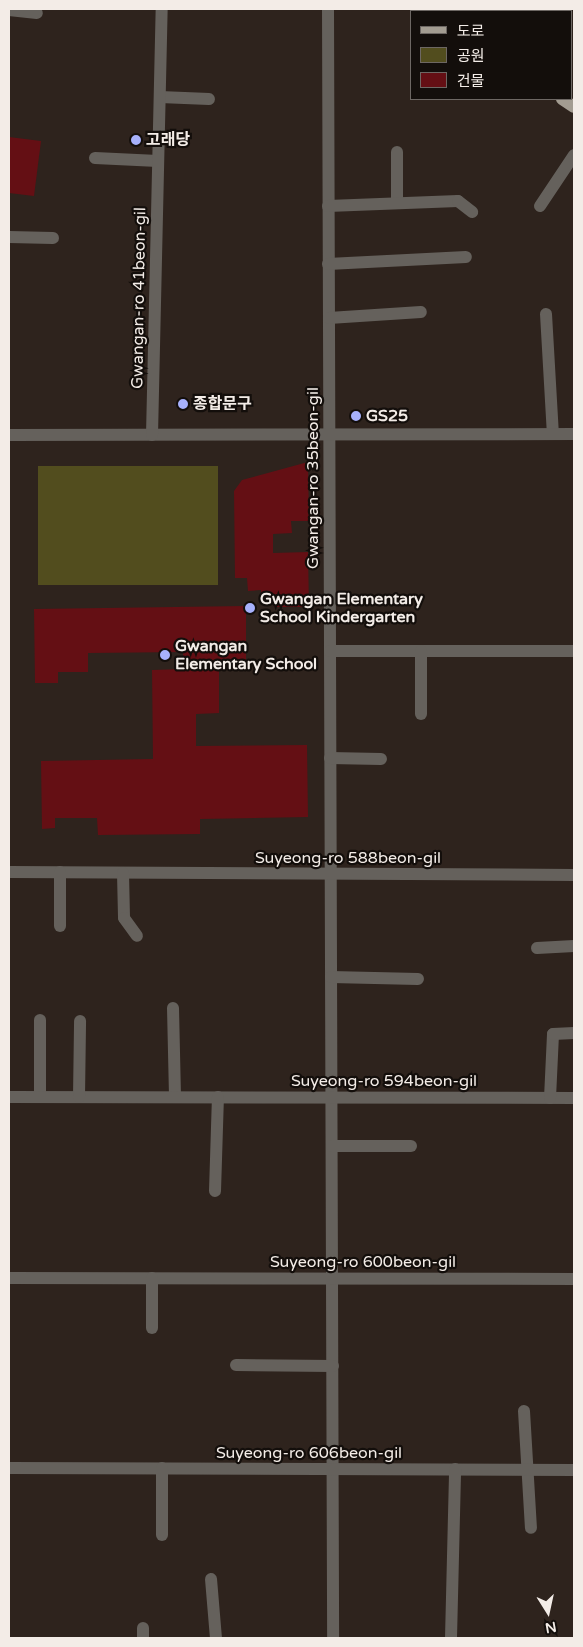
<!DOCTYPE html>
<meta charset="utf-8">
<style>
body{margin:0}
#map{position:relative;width:583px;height:1647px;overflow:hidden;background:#2e231d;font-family:"Varela Round","Noto Sans KR",sans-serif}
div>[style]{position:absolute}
.green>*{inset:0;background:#524d1e;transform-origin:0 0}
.building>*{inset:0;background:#640f14}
.minor>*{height:12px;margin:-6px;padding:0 6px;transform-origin:6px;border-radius:6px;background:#65615c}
.major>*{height:12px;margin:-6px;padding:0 6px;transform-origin:6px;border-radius:6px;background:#a39c91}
.dots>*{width:14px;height:14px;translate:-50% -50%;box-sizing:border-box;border:2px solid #130e0b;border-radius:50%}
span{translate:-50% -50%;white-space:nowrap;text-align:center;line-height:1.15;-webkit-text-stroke:4.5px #130e0b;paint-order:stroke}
.poi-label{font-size:16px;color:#f3ece7;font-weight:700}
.left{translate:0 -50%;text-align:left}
.street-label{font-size:16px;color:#f3ece7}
.frame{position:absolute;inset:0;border:10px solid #f3ece7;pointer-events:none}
.legend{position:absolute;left:410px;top:10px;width:162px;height:90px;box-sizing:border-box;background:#130e0b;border:1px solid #6d6763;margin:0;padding:6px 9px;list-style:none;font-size:15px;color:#f3ece7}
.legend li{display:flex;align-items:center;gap:10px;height:25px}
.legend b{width:25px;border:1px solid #6d6763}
.north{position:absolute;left:523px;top:1587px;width:50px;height:50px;-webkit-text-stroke:4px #130e0b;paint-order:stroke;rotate:170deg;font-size:14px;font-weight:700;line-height:20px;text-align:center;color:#f3ece7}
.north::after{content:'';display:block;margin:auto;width:18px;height:22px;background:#f3ece7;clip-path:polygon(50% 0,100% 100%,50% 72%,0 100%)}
</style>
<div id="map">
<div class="green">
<div style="left:38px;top:466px;width:180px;height:119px"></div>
</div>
<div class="building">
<div style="clip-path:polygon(9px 137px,41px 141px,34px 196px,9px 193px)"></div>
<div style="clip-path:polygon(308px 462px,309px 521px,291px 521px,292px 533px,273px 534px,273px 553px,308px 552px,309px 607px,274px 607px,274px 601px,261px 602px,261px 590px,248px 591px,247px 578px,235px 578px,234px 491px,242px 480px)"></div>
<div style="clip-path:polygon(246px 606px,246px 669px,219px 670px,219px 713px,196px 714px,196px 746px,307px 745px,308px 817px,200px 819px,200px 834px,98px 835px,97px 818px,55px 818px,55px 828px,42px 829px,41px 761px,153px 759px,152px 670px,183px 669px,183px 652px,88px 653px,88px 672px,58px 672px,58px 683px,35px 683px,34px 609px)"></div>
</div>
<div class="minor">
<div style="left:328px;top:9px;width:1629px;rotate:89.82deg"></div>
<div style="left:9px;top:10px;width:28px;rotate:6deg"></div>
<div style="left:160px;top:97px;width:49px;rotate:2.3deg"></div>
<div style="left:397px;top:152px;width:51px;rotate:90deg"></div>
<div style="left:95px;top:158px;width:63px;rotate:2.7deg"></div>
<div style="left:328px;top:206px;width:130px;rotate:-2.2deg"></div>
<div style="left:458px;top:201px;width:18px;rotate:38deg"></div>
<div style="left:540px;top:206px;width:61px;rotate:-56.3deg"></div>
<div style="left:9px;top:237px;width:44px;rotate:1.3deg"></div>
<div style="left:328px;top:264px;width:138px;rotate:-2.9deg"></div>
<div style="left:546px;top:314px;width:120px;rotate:86.7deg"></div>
<div style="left:329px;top:318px;width:92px;rotate:-3.7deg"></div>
<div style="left:9px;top:435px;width:565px;rotate:-0.1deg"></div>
<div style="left:152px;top:435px;width:426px;rotate:-88.7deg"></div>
<div style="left:330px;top:651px;width:244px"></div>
<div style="left:421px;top:714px;width:63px;rotate:-90deg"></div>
<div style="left:330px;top:758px;width:51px;rotate:1.1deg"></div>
<div style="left:9px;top:872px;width:565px;rotate:0.3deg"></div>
<div style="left:60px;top:872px;width:54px;rotate:90deg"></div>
<div style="left:123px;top:873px;width:45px;rotate:88.7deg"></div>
<div style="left:124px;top:918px;width:22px;rotate:54deg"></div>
<div style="left:537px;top:948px;width:37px;rotate:-3deg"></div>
<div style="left:331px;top:977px;width:87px;rotate:1.3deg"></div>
<div style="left:173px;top:1008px;width:89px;rotate:88.7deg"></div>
<div style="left:40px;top:1020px;width:77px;rotate:90deg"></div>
<div style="left:9px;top:1097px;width:565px;rotate:0.1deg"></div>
<div style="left:79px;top:1097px;width:76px;rotate:-89.2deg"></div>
<div style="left:550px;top:1098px;width:64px;rotate:-87.3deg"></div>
<div style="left:553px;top:1034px;width:21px;rotate:-3deg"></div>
<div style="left:332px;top:1146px;width:79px"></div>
<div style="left:215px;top:1191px;width:94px;rotate:-88.2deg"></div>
<div style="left:9px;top:1278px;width:565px;rotate:0.1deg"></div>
<div style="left:152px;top:1328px;width:50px;rotate:-90deg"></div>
<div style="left:236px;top:1365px;width:97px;rotate:0.6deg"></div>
<div style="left:524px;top:1411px;width:117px;rotate:86.6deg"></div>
<div style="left:9px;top:1468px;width:565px;rotate:0.2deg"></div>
<div style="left:162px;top:1535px;width:67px;rotate:-90deg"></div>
<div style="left:211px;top:1579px;width:59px;rotate:85.2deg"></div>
<div style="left:143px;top:1628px;width:10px;rotate:90deg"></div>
<div style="left:451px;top:1638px;width:169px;rotate:-88.6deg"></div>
</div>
<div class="major">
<div style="left:427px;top:9px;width:4px;rotate:27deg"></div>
<div style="left:562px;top:99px;width:14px;rotate:34deg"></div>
</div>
<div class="dots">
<div style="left:136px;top:140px;background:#a7b1fc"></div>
<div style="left:183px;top:404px;background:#a7b1fc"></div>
<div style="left:356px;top:416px;background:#a7b1fc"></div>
<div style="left:250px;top:608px;background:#a7b1fc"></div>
<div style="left:165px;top:655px;background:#a7b1fc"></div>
</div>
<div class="poi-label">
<span class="left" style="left:146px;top:140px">고래당</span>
<span class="left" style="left:193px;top:404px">종합문구</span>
<span class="left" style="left:366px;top:416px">GS25</span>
<span class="left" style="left:260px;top:608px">Gwangan Elementary<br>School Kindergarten</span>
<span class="left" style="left:175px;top:655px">Gwangan<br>Elementary School</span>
</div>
<div class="street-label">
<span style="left:139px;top:298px;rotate:-89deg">Gwangan-ro 41beon-gil</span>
<span style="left:313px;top:478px;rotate:-90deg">Gwangan-ro 35beon-gil</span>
<span style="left:348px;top:858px">Suyeong-ro 588beon-gil</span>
<span style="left:384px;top:1081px">Suyeong-ro 594beon-gil</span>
<span style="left:363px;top:1262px">Suyeong-ro 600beon-gil</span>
<span style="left:309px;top:1453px">Suyeong-ro 606beon-gil</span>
</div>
<div class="frame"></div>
<ul class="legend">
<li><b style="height:6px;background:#a39c91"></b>도로</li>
<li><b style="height:14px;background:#524d1e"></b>공원</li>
<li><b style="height:14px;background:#640f14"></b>건물</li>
</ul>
<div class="north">N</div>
</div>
